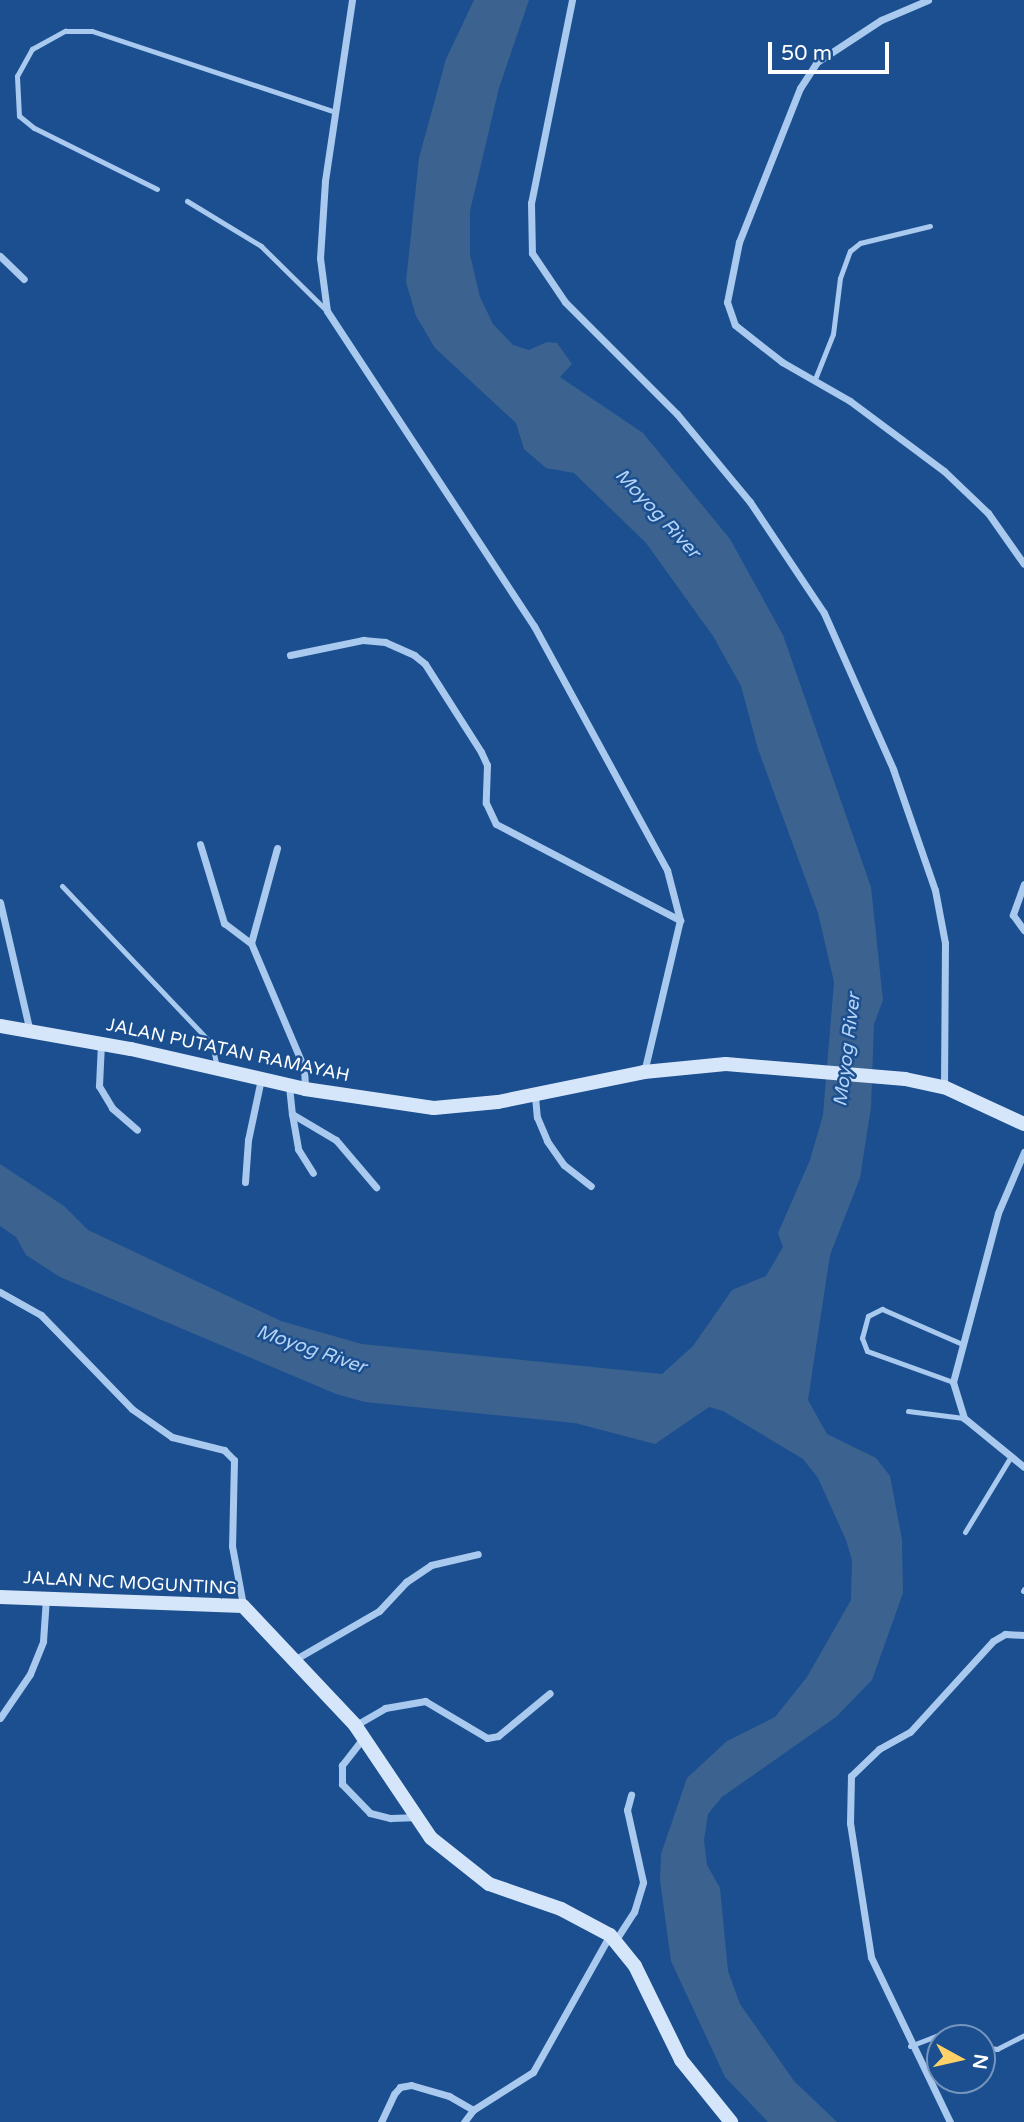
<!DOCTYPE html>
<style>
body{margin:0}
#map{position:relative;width:1024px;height:2122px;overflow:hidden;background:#1b4f8f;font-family:"Varela Round",sans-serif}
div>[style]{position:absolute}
.water>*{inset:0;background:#3c6290}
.lane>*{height:5px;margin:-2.5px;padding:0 2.5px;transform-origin:2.5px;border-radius:2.5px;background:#a9c9ee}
.street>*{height:7px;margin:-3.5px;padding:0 3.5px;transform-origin:3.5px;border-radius:3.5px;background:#a9c9ee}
.secondary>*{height:14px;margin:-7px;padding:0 7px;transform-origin:7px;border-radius:7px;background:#d6e6fa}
span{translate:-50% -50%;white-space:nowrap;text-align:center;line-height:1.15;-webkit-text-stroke:5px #1b4f8f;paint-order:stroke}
.street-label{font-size:18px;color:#fff}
.water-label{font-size:19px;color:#b5d3f5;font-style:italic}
.north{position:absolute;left:926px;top:2024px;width:70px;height:70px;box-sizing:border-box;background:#1b4f8f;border:2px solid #7695bc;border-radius:50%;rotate:98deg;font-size:19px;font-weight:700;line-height:28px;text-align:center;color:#fff}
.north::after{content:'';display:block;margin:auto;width:24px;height:32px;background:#ffd166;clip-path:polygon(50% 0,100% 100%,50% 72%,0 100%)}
.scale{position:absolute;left:768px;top:42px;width:121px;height:32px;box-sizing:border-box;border:4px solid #fff;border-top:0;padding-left:9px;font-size:21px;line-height:24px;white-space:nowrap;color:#fff;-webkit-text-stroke:5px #1b4f8f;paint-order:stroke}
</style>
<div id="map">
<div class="water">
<div style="clip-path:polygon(474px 0,529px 0,499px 88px,470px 211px,470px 255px,480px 297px,493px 324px,513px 345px,529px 350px,547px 342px,557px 343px,572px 364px,560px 377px,643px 433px,730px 539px,783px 635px,871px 887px,883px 1000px,874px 1024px,871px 1107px,860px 1178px,830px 1255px,808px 1400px,827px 1434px,876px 1458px,890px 1476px,902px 1540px,903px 1593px,872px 1680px,836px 1717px,722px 1797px,708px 1814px,704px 1840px,707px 1865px,720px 1888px,728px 1971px,740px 2004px,794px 2081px,837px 2122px,768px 2122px,725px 2077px,671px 1961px,660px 1880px,661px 1854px,687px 1778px,727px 1741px,775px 1717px,807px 1677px,851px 1600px,852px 1560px,846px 1540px,818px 1478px,803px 1459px,723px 1411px,709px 1407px,655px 1444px,575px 1423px,365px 1402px,336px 1394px,60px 1277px,26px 1255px,16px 1237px,0 1226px,0 1164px,64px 1206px,88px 1230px,281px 1321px,362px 1344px,662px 1374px,693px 1346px,732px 1290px,766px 1276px,783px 1247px,778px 1233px,810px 1160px,823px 1115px,834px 982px,818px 913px,758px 749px,741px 686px,713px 636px,646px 543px,574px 473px,546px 468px,524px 449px,516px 423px,435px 348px,416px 316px,406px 282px,419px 158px,446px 59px)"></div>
</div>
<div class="lane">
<div style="left:157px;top:189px;width:137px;rotate:-153.6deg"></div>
<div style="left:34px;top:128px;width:19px;rotate:-141deg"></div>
<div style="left:19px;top:116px;width:40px;rotate:-92.9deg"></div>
<div style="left:17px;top:76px;width:31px;rotate:-61deg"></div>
<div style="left:32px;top:49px;width:38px;rotate:-29deg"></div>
<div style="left:65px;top:31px;width:27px"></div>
<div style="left:92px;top:31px;width:257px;rotate:18.4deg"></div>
<div style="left:187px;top:201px;width:87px;rotate:31.3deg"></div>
<div style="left:261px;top:246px;width:93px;rotate:44.6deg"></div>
<div style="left:815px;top:379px;width:48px;rotate:-68.2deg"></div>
<div style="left:833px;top:334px;width:56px;rotate:-82.9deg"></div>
<div style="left:840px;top:278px;width:29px;rotate:-70deg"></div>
<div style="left:850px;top:251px;width:13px;rotate:-39deg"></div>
<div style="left:860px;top:243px;width:72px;rotate:-13.7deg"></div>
<div style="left:62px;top:886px;width:218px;rotate:46.5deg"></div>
<div style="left:212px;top:1044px;width:24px;rotate:78deg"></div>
<div style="left:953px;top:1382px;width:91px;rotate:-160.2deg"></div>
<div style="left:867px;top:1351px;width:14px;rotate:-111deg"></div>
<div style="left:862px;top:1338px;width:23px;rotate:-75deg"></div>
<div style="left:868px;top:1316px;width:16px;rotate:-27deg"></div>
<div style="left:882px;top:1309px;width:85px;rotate:23.6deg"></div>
<div style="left:908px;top:1411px;width:56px;rotate:7.1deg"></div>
<div style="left:965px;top:1532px;width:87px;rotate:-58.7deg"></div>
<div style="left:1023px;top:1591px;width:2px;rotate:-63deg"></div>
<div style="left:910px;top:2046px;width:31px;rotate:-21deg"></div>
<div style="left:939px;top:2035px;width:9px;rotate:21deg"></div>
<div style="left:982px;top:2047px;width:15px;rotate:8deg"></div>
<div style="left:997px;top:2049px;width:30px;rotate:-27deg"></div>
</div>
<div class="street">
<div style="left:352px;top:0;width:183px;rotate:98.5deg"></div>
<div style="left:325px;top:181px;width:77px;rotate:93.7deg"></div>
<div style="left:320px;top:258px;width:53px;rotate:82.5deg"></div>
<div style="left:327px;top:311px;width:377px;rotate:56.7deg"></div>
<div style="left:534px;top:626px;width:278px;rotate:61.4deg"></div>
<div style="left:667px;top:870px;width:52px;rotate:75.4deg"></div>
<div style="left:680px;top:920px;width:156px;rotate:103.3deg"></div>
<div style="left:572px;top:0;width:207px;rotate:101.4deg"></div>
<div style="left:531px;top:203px;width:50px;rotate:88.9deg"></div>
<div style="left:532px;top:253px;width:59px;rotate:56deg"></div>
<div style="left:565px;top:302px;width:158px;rotate:45deg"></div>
<div style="left:677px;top:414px;width:114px;rotate:50.3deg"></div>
<div style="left:750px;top:502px;width:133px;rotate:56.3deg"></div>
<div style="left:824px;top:613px;width:171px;rotate:66.1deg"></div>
<div style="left:893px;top:769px;width:128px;rotate:70.9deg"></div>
<div style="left:935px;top:890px;width:54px;rotate:79.3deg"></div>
<div style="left:945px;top:943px;width:143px;rotate:90.4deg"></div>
<div style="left:928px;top:0;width:51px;rotate:156.9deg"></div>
<div style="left:881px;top:20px;width:77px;rotate:146.7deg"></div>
<div style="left:817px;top:62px;width:31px;rotate:123deg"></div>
<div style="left:800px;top:88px;width:166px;rotate:111.6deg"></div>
<div style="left:739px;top:242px;width:61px;rotate:101.3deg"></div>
<div style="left:727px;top:302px;width:24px;rotate:71deg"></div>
<div style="left:735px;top:325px;width:60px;rotate:38.2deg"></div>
<div style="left:782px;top:362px;width:78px;rotate:29.8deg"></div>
<div style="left:850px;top:401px;width:117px;rotate:36.7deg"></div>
<div style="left:944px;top:471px;width:61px;rotate:43.7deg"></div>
<div style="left:988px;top:513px;width:62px;rotate:54.8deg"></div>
<div style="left:0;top:256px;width:33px;rotate:44deg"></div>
<div style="left:290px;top:655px;width:75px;rotate:-11.6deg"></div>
<div style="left:363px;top:640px;width:22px;rotate:5deg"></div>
<div style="left:385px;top:642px;width:32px;rotate:24deg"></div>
<div style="left:414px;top:655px;width:14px;rotate:39deg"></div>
<div style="left:425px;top:664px;width:104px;rotate:57.5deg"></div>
<div style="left:481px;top:752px;width:14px;rotate:65deg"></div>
<div style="left:487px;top:765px;width:38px;rotate:92deg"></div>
<div style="left:486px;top:803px;width:23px;rotate:65deg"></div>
<div style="left:496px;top:824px;width:208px;rotate:27.6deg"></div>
<div style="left:200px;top:844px;width:83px;rotate:73.1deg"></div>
<div style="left:224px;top:923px;width:34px;rotate:37deg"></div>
<div style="left:277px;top:848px;width:98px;rotate:105.3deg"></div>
<div style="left:251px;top:943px;width:136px;rotate:67deg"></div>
<div style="left:304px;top:1068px;width:20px;rotate:87deg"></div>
<div style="left:1024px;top:884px;width:33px;rotate:110deg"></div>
<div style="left:1013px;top:915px;width:19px;rotate:54deg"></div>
<div style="left:0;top:902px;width:129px;rotate:77deg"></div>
<div style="left:101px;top:1043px;width:43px;rotate:92.7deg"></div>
<div style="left:99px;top:1086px;width:26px;rotate:59deg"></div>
<div style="left:112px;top:1108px;width:33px;rotate:41deg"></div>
<div style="left:289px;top:1086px;width:28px;rotate:84deg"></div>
<div style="left:292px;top:1114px;width:51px;rotate:30.6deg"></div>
<div style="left:336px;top:1140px;width:62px;rotate:49.6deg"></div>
<div style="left:535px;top:1096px;width:21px;rotate:85deg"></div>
<div style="left:537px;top:1117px;width:26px;rotate:67deg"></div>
<div style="left:547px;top:1141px;width:29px;rotate:55deg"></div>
<div style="left:564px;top:1165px;width:34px;rotate:38deg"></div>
<div style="left:292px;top:1114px;width:36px;rotate:80deg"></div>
<div style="left:298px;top:1149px;width:28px;rotate:58deg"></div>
<div style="left:1024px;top:1152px;width:66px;rotate:113.1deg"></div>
<div style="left:998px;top:1213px;width:175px;rotate:104.9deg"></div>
<div style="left:953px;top:1382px;width:38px;rotate:73deg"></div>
<div style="left:964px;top:1418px;width:77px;rotate:39.2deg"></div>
<div style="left:245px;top:1182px;width:42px;rotate:-85.9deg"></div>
<div style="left:248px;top:1140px;width:62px;rotate:-78deg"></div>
<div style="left:0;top:1292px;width:47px;rotate:29.3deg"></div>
<div style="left:41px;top:1315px;width:131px;rotate:45.9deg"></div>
<div style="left:132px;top:1409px;width:49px;rotate:35deg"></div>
<div style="left:172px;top:1437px;width:54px;rotate:14deg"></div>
<div style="left:224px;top:1450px;width:14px;rotate:45deg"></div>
<div style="left:234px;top:1460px;width:86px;rotate:91.3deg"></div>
<div style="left:232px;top:1546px;width:60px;rotate:79.4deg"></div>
<div style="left:294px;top:1660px;width:98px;rotate:-30deg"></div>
<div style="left:379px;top:1611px;width:40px;rotate:-47deg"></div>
<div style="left:406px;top:1582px;width:30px;rotate:-34deg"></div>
<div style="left:431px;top:1565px;width:48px;rotate:-13.2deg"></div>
<div style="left:0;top:1718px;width:53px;rotate:-55.7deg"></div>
<div style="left:30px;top:1674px;width:35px;rotate:-68deg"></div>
<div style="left:43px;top:1641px;width:43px;rotate:-86deg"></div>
<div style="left:356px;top:1725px;width:34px;rotate:-30deg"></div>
<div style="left:385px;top:1708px;width:41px;rotate:-9.9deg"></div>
<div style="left:425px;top:1701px;width:72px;rotate:30.8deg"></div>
<div style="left:487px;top:1738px;width:11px;rotate:-10deg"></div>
<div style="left:498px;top:1736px;width:67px;rotate:-39.6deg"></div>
<div style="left:364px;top:1737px;width:36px;rotate:128deg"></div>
<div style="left:342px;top:1765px;width:19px;rotate:90deg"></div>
<div style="left:342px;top:1784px;width:40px;rotate:46deg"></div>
<div style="left:370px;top:1813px;width:21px;rotate:14deg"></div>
<div style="left:390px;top:1818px;width:23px;rotate:-2deg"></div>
<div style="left:615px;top:1941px;width:35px;rotate:-57deg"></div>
<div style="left:634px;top:1912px;width:31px;rotate:-73deg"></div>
<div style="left:643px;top:1882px;width:74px;rotate:-102.5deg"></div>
<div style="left:627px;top:1810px;width:16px;rotate:-75deg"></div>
<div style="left:381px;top:2122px;width:31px;rotate:-65deg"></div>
<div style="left:394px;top:2094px;width:9px;rotate:-49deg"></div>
<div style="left:400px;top:2087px;width:11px;rotate:-10deg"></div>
<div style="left:411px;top:2085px;width:40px;rotate:16deg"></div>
<div style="left:449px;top:2096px;width:28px;rotate:30deg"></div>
<div style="left:464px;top:2122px;width:15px;rotate:-53deg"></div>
<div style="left:473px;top:2110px;width:71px;rotate:-32.3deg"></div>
<div style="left:533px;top:2072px;width:157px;rotate:-60.7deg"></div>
<div style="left:950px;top:2122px;width:183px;rotate:-115.6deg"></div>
<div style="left:871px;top:1957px;width:136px;rotate:-98.9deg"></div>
<div style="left:850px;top:1823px;width:47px;rotate:-88.8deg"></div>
<div style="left:851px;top:1776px;width:39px;rotate:-44deg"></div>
<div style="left:879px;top:1749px;width:35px;rotate:-29deg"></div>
<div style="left:910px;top:1732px;width:123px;rotate:-47.6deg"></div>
<div style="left:993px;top:1641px;width:14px;rotate:-30deg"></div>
<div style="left:1005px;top:1634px;width:19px;rotate:3deg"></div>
</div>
<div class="secondary">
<div style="left:0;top:1026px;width:133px;rotate:10deg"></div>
<div style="left:131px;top:1049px;width:179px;rotate:12.9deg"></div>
<div style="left:305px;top:1089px;width:130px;rotate:8.4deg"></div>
<div style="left:434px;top:1108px;width:64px;rotate:-5.4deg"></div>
<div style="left:498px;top:1102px;width:149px;rotate:-11.6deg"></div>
<div style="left:644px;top:1072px;width:82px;rotate:-5.6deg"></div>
<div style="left:726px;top:1064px;width:180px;rotate:4.8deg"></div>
<div style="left:905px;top:1079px;width:40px;rotate:12deg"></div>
<div style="left:944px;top:1087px;width:88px;rotate:24.8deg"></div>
<div style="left:0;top:1597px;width:243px;rotate:2.1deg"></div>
<div style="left:243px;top:1606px;width:163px;rotate:46.7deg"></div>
<div style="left:355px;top:1725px;width:136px;rotate:56.1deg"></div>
<div style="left:431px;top:1838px;width:74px;rotate:38.4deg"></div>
<div style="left:489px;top:1884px;width:76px;rotate:19.1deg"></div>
<div style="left:561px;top:1909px;width:55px;rotate:28deg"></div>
<div style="left:610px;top:1935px;width:40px;rotate:51deg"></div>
<div style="left:635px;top:1966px;width:105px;rotate:63.9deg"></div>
<div style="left:681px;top:2060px;width:80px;rotate:51.1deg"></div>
</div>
<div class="street-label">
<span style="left:228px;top:1050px;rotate:12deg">JALAN PUTATAN RAMAYAH</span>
<span style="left:130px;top:1583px;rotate:3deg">JALAN NC MOGUNTING</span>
</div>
<div class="water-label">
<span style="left:657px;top:514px;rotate:47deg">Moyog River</span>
<span style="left:848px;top:1050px;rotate:-83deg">Moyog River</span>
<span style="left:311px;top:1350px;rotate:19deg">Moyog River</span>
</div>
<div class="north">N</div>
<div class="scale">50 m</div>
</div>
